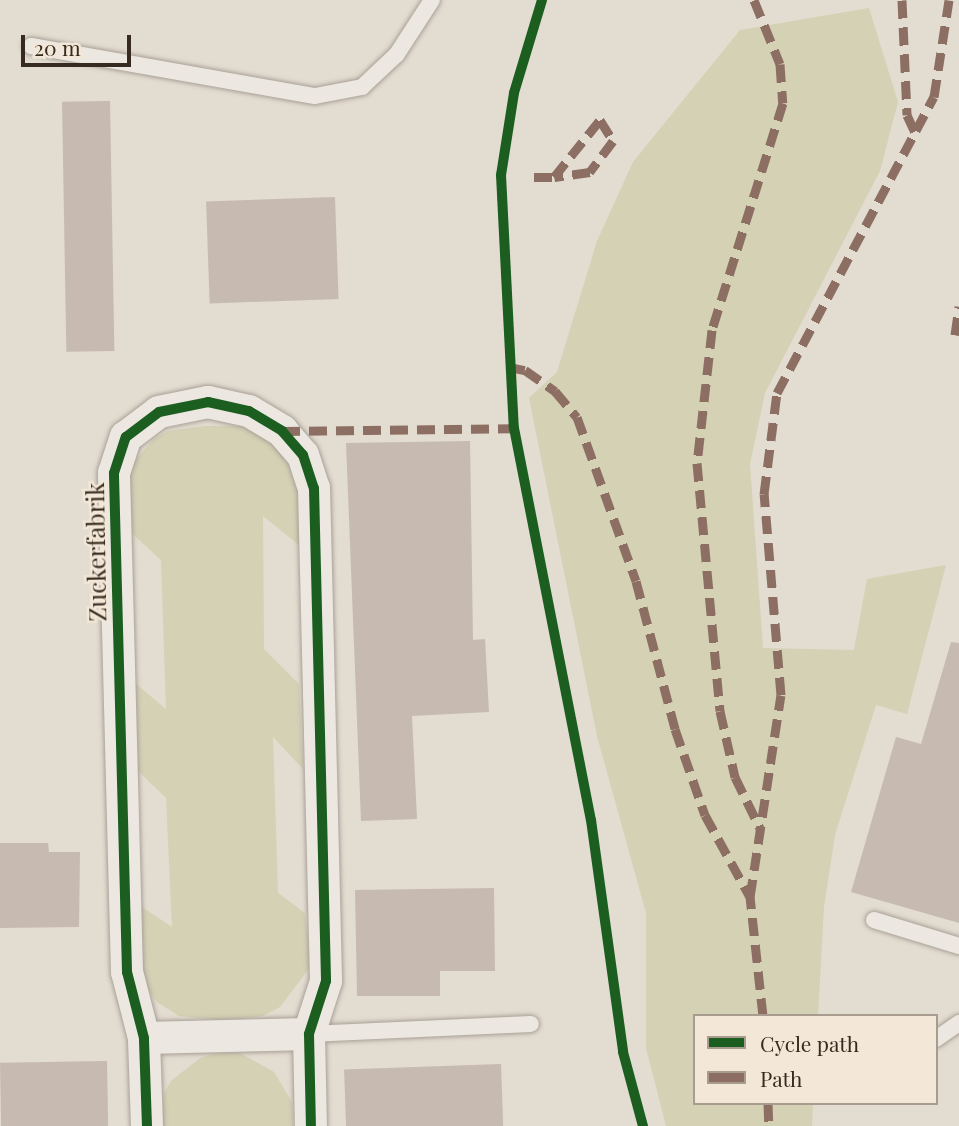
<!DOCTYPE html>
<style>
body{margin:0}
#map{position:relative;width:959px;height:1126px;overflow:hidden;background:#e3dcd0;font-family:"Playfair Display",serif}
div>[style]{position:absolute}
.green>*{inset:0;background:#d4d1b4}
.building>*{inset:0;background:#c7bab1;transform-origin:0 0}
.roads{filter:drop-shadow(0 0 2px #a9a198) drop-shadow(0 0 2px #a9a198)}
.lane>*{height:16px;margin:-8px;padding:0 8px;transform-origin:8px;border-radius:8px;background:#ece8e1}
.street>*{height:32px;margin:-16px;padding:0 16px;transform-origin:16px;border-radius:16px;background:#ece8e1}
.quiet>*{height:9px;margin-top:-4.5px;transform-origin:0;background:repeating-linear-gradient(90deg,#8d6e63 0 18px,transparent 0 27px)}
.cycleway>*{height:10px;margin:-5px;padding:0 5px;transform-origin:5px;border-radius:5px;background:#1b5e20}
span{translate:-50% -50%;white-space:nowrap;text-align:center;line-height:1.15;-webkit-text-stroke:5px #f3e8d7;paint-order:stroke}
.street-label{font-size:24px;color:#372a21}
.legend{position:absolute;left:693px;top:1014px;width:245px;height:91px;box-sizing:border-box;background:#f3e8d7;border:2px solid #a89c8e;margin:0;padding:9px 12px;list-style:none;font-size:21px;color:#372a21}
.legend li{display:flex;align-items:center;gap:14px;height:35px}
.legend b{width:35px;border:2px solid #a89c8e}
.scale{position:absolute;left:21px;top:35px;width:110px;height:32px;box-sizing:border-box;border:4px solid #372a21;border-top:0;padding-left:9px;font-size:21px;line-height:24px;white-space:nowrap;color:#372a21;-webkit-text-stroke:5px #f3e8d7;paint-order:stroke}
</style>
<div id="map">
<div class="green">
<div style="clip-path:polygon(869px 8px,898px 102px,880px 171px,765px 393px,750px 464px,763px 648px,854px 650px,867px 579px,946px 565px,907px 714px,876px 705px,835px 835px,824px 907px,818px 1016px,695px 1016px,695px 1103px,813px 1103px,812px 1126px,666px 1126px,646px 1048px,646px 913px,597px 736px,529px 398px,557px 372px,597px 241px,633px 162px,740px 30px)"></div>
<div style="clip-path:polygon(205px 426px,248px 426px,261px 432px,289px 456px,300px 495px,299px 545px,263px 516px,264px 649px,299px 684px,303px 769px,273px 737px,278px 893px,305px 913px,311px 966px,280px 1007px,263px 1016px,228px 1021px,179px 1016px,157px 1002px,143px 983px,136px 903px,172px 927px,166px 798px,131px 764px,130px 679px,166px 709px,161px 560px,126px 528px,125px 486px,132px 464px,154px 439px,168px 431px)"></div>
<div style="clip-path:polygon(220px 1052px,240px 1053px,274px 1072px,292px 1102px,293px 1126px,161px 1126px,164px 1093px,171px 1081px,200px 1058px)"></div>
</div>
<div class="building">
<div style="left:110px;top:101px;width:250px;height:48px;rotate:89deg"></div>
<div style="left:335px;top:197px;width:102px;height:129px;rotate:88deg"></div>
<div style="clip-path:polygon(470px 441px,473px 640px,485px 639px,489px 712px,412px 716px,417px 819px,361px 821px,346px 443px)"></div>
<div style="clip-path:polygon(951px 642px,959px 643px,959px 923px,851px 892px,896px 737px,921px 744px)"></div>
<div style="clip-path:polygon(0 843px,48px 843px,49px 852px,80px 852px,79px 927px,0 928px)"></div>
<div style="clip-path:polygon(494px 888px,495px 971px,440px 971px,440px 996px,357px 996px,355px 890px)"></div>
<div style="left:107px;top:1061px;width:65px;height:107px;rotate:89deg"></div>
<div style="left:501px;top:1064px;width:62px;height:157px;rotate:88deg"></div>
</div>
<div class="roads">
<div class="lane">
<div style="left:31px;top:46px;width:288px;rotate:10deg"></div>
<div style="left:315px;top:96px;width:48px;rotate:-10.8deg"></div>
<div style="left:362px;top:87px;width:48px;rotate:-43.3deg"></div>
<div style="left:397px;top:54px;width:64px;rotate:-57.1deg"></div>
<div style="left:874px;top:920px;width:89px;rotate:17deg"></div>
<div style="left:309px;top:1034px;width:222px;rotate:-2.6deg"></div>
<div style="left:936px;top:1039px;width:28px;rotate:-35deg"></div>
</div>
<div class="street">
<div style="left:144px;top:1038px;width:165px;rotate:-1.4deg"></div>
<div style="left:147px;top:1126px;width:88px;rotate:-92deg"></div>
<div style="left:144px;top:1038px;width:68px;rotate:-104.4deg"></div>
<div style="left:127px;top:972px;width:499px;rotate:-91.5deg"></div>
<div style="left:114px;top:473px;width:38px;rotate:-72deg"></div>
<div style="left:126px;top:437px;width:41px;rotate:-37.1deg"></div>
<div style="left:159px;top:412px;width:50px;rotate:-11.5deg"></div>
<div style="left:208px;top:402px;width:42px;rotate:12.4deg"></div>
<div style="left:249px;top:411px;width:39px;rotate:31deg"></div>
<div style="left:282px;top:431px;width:32px;rotate:49deg"></div>
<div style="left:303px;top:455px;width:35px;rotate:72deg"></div>
<div style="left:314px;top:488px;width:493px;rotate:88.6deg"></div>
<div style="left:326px;top:981px;width:56px;rotate:107.8deg"></div>
<div style="left:309px;top:1034px;width:92px;rotate:88.8deg"></div>
</div>
</div>
<div class="quiet">
<div style="left:754px;top:0;width:69px;rotate:67.9deg"></div>
<div style="left:780px;top:64px;width:39px;rotate:86deg"></div>
<div style="left:783px;top:103px;width:238px;rotate:107.4deg"></div>
<div style="left:712px;top:330px;width:134px;rotate:96.4deg"></div>
<div style="left:697px;top:463px;width:249px;rotate:84.7deg"></div>
<div style="left:720px;top:711px;width:68px;rotate:77.2deg"></div>
<div style="left:735px;top:777px;width:57px;rotate:63.9deg"></div>
<div style="left:902px;top:0;width:115px;rotate:87.5deg"></div>
<div style="left:907px;top:115px;width:23px;rotate:65deg"></div>
<div style="left:534px;top:177px;width:20px"></div>
<div style="left:554px;top:177px;width:73px;rotate:-51.1deg"></div>
<div style="left:600px;top:120px;width:25px;rotate:58deg"></div>
<div style="left:613px;top:141px;width:39px;rotate:127deg"></div>
<div style="left:590px;top:172px;width:36px;rotate:172deg"></div>
<div style="left:955px;top:335px;width:29px;rotate:-82deg"></div>
<div style="left:509px;top:367px;width:16px;rotate:11deg"></div>
<div style="left:525px;top:370px;width:37px;rotate:35deg"></div>
<div style="left:555px;top:391px;width:34px;rotate:50deg"></div>
<div style="left:577px;top:417px;width:174px;rotate:70.2deg"></div>
<div style="left:636px;top:581px;width:153px;rotate:75.2deg"></div>
<div style="left:675px;top:729px;width:91px;rotate:70.8deg"></div>
<div style="left:705px;top:815px;width:94px;rotate:61.2deg"></div>
<div style="left:282px;top:431px;width:232px;rotate:-0.7deg"></div>
<div style="left:763px;top:1016px;width:120px;rotate:-96.2deg"></div>
<div style="left:750px;top:897px;width:204px;rotate:-81.3deg"></div>
<div style="left:781px;top:695px;width:202px;rotate:-94.8deg"></div>
<div style="left:764px;top:494px;width:102px;rotate:-82.7deg"></div>
<div style="left:777px;top:393px;width:335px;rotate:-62.1deg"></div>
<div style="left:934px;top:97px;width:98px;rotate:-81.2deg"></div>
<div style="left:768px;top:1103px;width:23px;rotate:88deg"></div>
</div>
<div class="cycleway">
<div style="left:542px;top:0;width:97px;rotate:106.8deg"></div>
<div style="left:514px;top:93px;width:83px;rotate:99deg"></div>
<div style="left:501px;top:175px;width:253px;rotate:87.1deg"></div>
<div style="left:514px;top:428px;width:399px;rotate:78.9deg"></div>
<div style="left:591px;top:820px;width:234px;rotate:82.1deg"></div>
<div style="left:623px;top:1052px;width:77px;rotate:74.9deg"></div>
<div style="left:147px;top:1126px;width:88px;rotate:-92deg"></div>
<div style="left:144px;top:1038px;width:68px;rotate:-104.4deg"></div>
<div style="left:127px;top:972px;width:499px;rotate:-91.5deg"></div>
<div style="left:114px;top:473px;width:38px;rotate:-72deg"></div>
<div style="left:126px;top:437px;width:41px;rotate:-37.1deg"></div>
<div style="left:159px;top:412px;width:50px;rotate:-11.5deg"></div>
<div style="left:208px;top:402px;width:42px;rotate:12.4deg"></div>
<div style="left:249px;top:411px;width:39px;rotate:31deg"></div>
<div style="left:282px;top:431px;width:32px;rotate:49deg"></div>
<div style="left:303px;top:455px;width:35px;rotate:72deg"></div>
<div style="left:314px;top:488px;width:493px;rotate:88.6deg"></div>
<div style="left:326px;top:981px;width:56px;rotate:107.8deg"></div>
<div style="left:309px;top:1034px;width:92px;rotate:88.8deg"></div>
</div>
<div class="street-label">
<span style="left:96px;top:552px;rotate:-91deg">Zuckerfabrik</span>
</div>
<ul class="legend">
<li><b style="height:9px;background:#1b5e20"></b>Cycle path</li>
<li><b style="height:9px;background:#8d6e63"></b>Path</li>
</ul>
<div class="scale">20 m</div>
</div>
